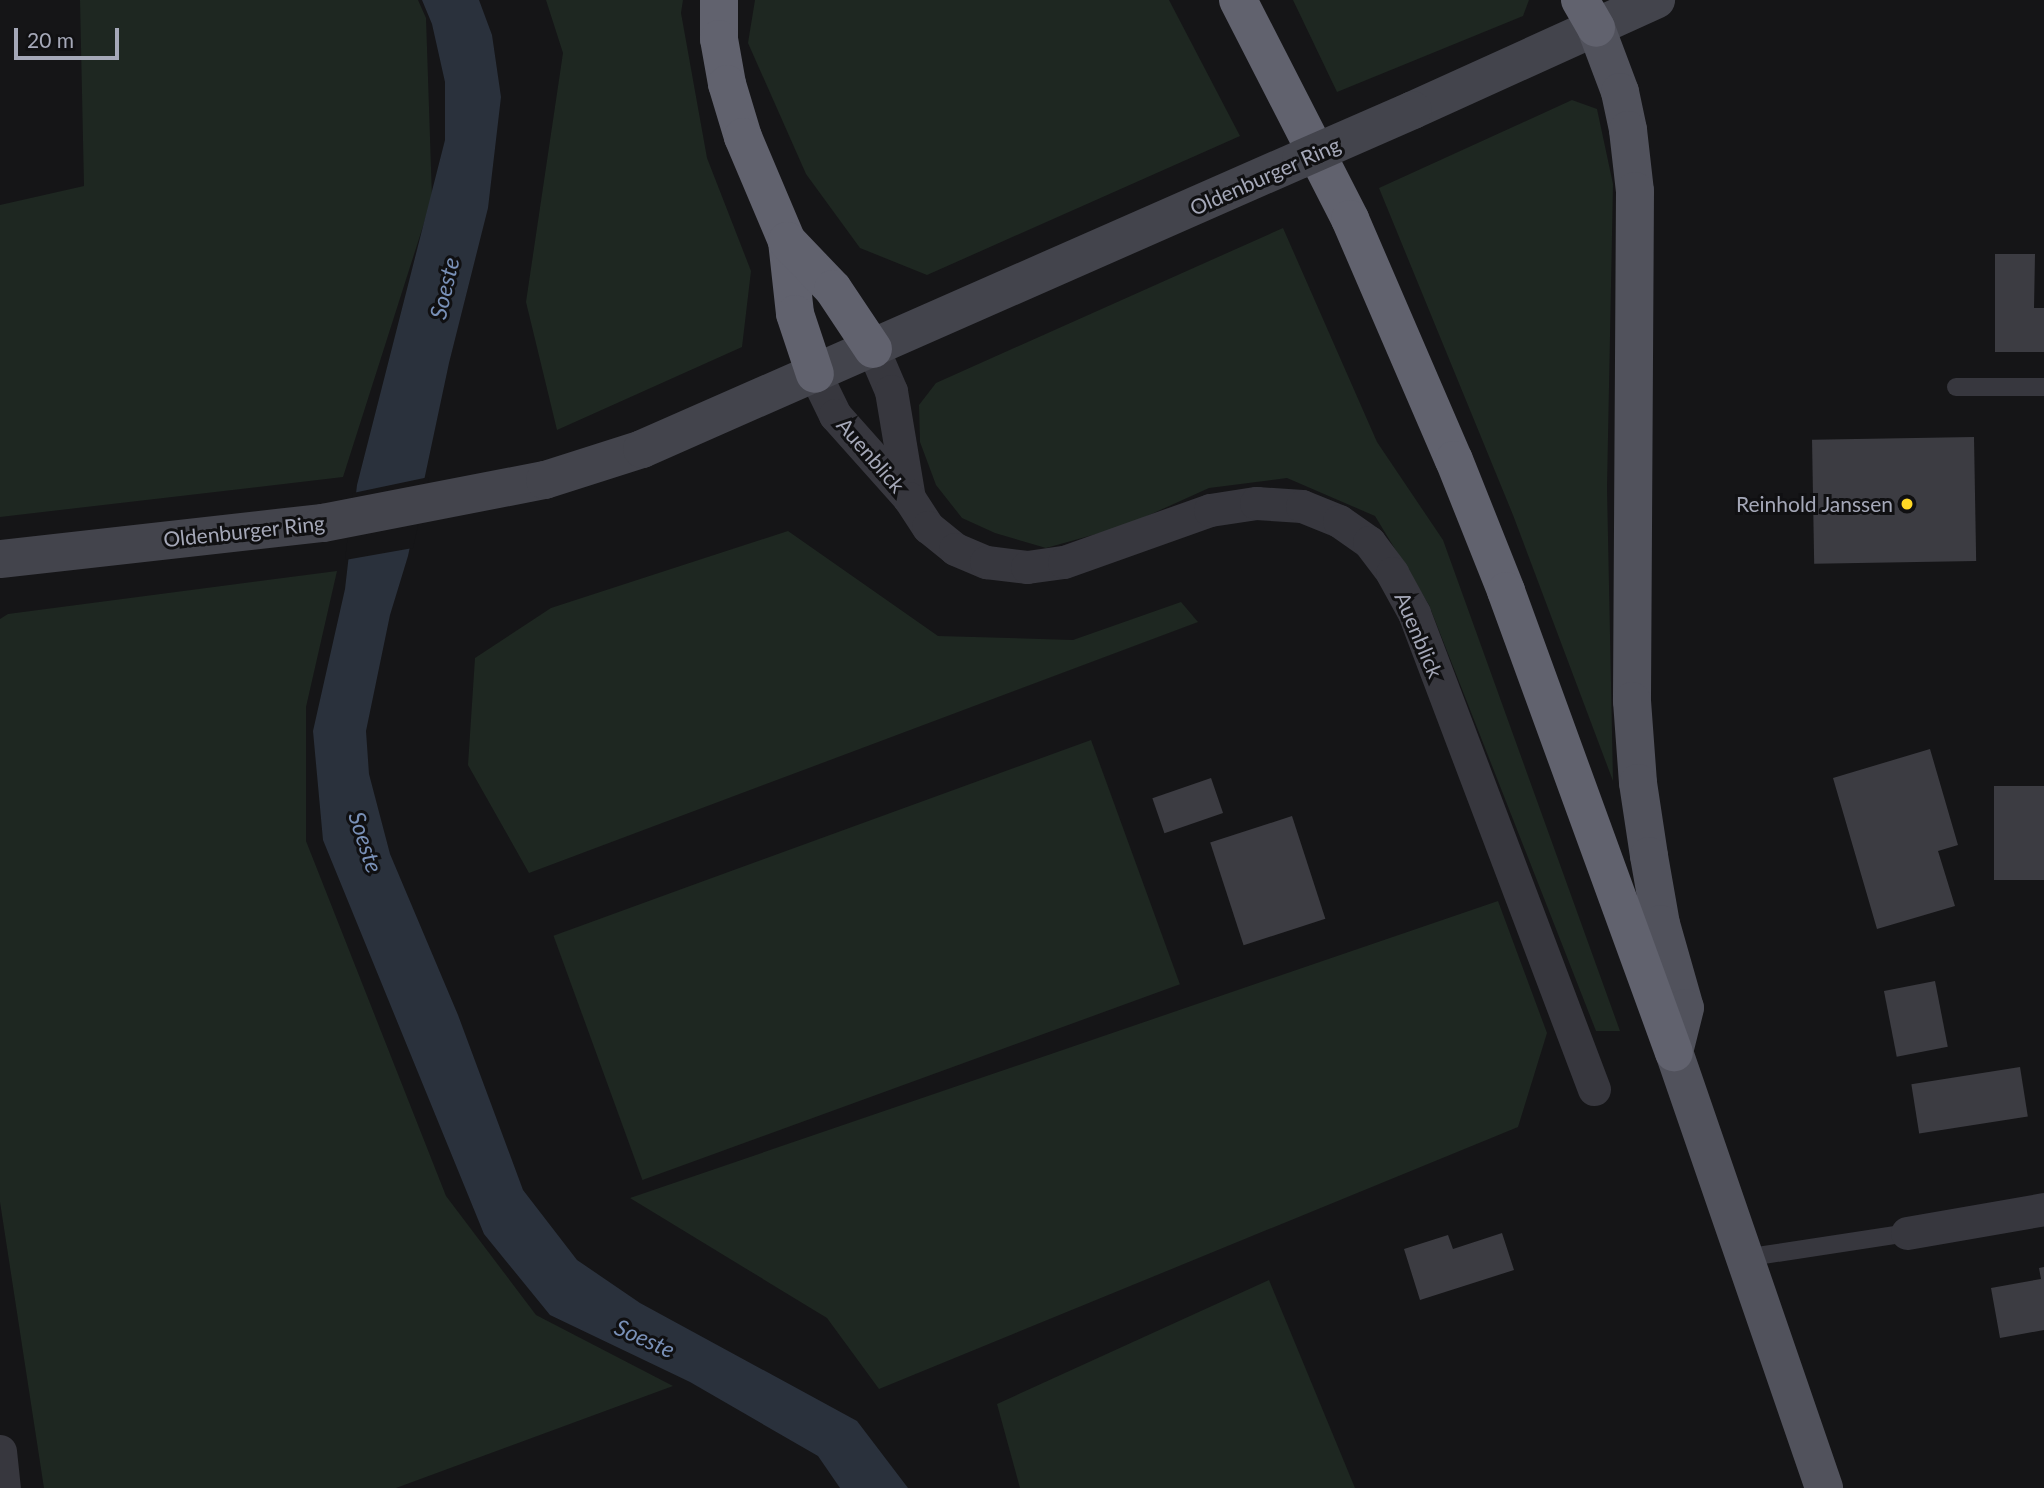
<!DOCTYPE html>
<style>
body{margin:0}
#map{position:relative;width:2044px;height:1488px;overflow:hidden;background:#151517;font-family:Lato,sans-serif}
div>[style]{position:absolute}
.green>*{inset:0;background:#1e2721;transform-origin:0 0}
.water>*{inset:0;background:#2a313c}
.pier>*{inset:0;background:#151517}
.building>*{inset:0;background:#3c3c42;transform-origin:0 0}
.lane>*{height:18px;margin:-9px;padding:0 9px;transform-origin:9px;border-radius:9px;background:#37373e}
.street>*{height:33px;margin:-16.5px;padding:0 16.5px;transform-origin:16.5px;border-radius:16.5px;background:#37373e}
.secondary>*{height:38px;margin:-19px;padding:0 19px;transform-origin:19px;border-radius:19px;background:#43444c}
.primary>*{height:38px;margin:-19px;padding:0 19px;transform-origin:19px;border-radius:19px;background:#51525c}
.highway>*{height:38px;margin:-19px;padding:0 19px;transform-origin:19px;border-radius:19px;background:#61626e}
.secondary-bridge>*{height:38px;margin:-19px;padding:0 19px;transform-origin:19px;border-radius:19px;background:#43444c}
.dots>*{width:19px;height:19px;translate:-50% -50%;box-sizing:border-box;border:4px solid #101012;border-radius:50%}
span{translate:-50% -50%;white-space:nowrap;text-align:center;line-height:1.15;-webkit-text-stroke:6px #101012;paint-order:stroke}
.street-label{font-size:21px;color:#a5a8b8}
.poi-label{font-size:21px;color:#a5a8b8}
.right{translate:-100% -50%;text-align:right}
.water-label{font-size:23px;color:#7990b7;font-style:italic}
.scale{position:absolute;left:14px;top:28px;width:105px;height:32px;box-sizing:border-box;border:4px solid #a5a8b8;border-top:0;padding-left:9px;font-size:21px;line-height:24px;white-space:nowrap;color:#a5a8b8;-webkit-text-stroke:5px #101012;paint-order:stroke}
</style>
<div id="map">
<div class="green">
<div style="clip-path:polygon(80px 0,418px 0,426px 18px,432px 198px,343px 477px,0 517px,0 205px,84px 186px)"></div>
<div style="clip-path:polygon(546px 0,683px 0,681px 13px,707px 158px,751px 271px,742px 347px,557px 430px,526px 302px,563px 53px)"></div>
<div style="clip-path:polygon(755px 0,1169px 0,1240px 136px,927px 275px,860px 248px,806px 174px,748px 43px)"></div>
<div style="clip-path:polygon(1293px 0,1529px 0,1523px 16px,1337px 92px)"></div>
<div style="clip-path:polygon(1572px 100px,1597px 109px,1613px 184px,1607px 488px,1613px 781px,1513px 515px,1379px 188px)"></div>
<div style="clip-path:polygon(1283px 228px,1377px 442px,1443px 540px,1620px 1031px,1596px 1031px,1429px 605px,1375px 516px,1287px 478px,1209px 488px,1125px 526px,1046px 548px,995px 533px,962px 518px,936px 485px,920px 442px,919px 405px,936px 383px)"></div>
<div style="clip-path:polygon(788px 531px,938px 636px,1073px 640px,1181px 602px,1198px 622px,529px 873px,468px 765px,475px 658px,551px 608px)"></div>
<div style="clip-path:polygon(337px 571px,306px 707px,306px 841px,446px 1196px,536px 1315px,673px 1386px,396px 1488px,44px 1488px,0 1202px,0 619px,8px 614px)"></div>
<div style="left:1091px;top:740px;width:260px;height:572px;rotate:70deg"></div>
<div style="clip-path:polygon(1498px 901px,1547px 1033px,1518px 1127px,879px 1389px,827px 1318px,630px 1198px)"></div>
<div style="clip-path:polygon(1269px 1280px,1355px 1488px,1020px 1488px,997px 1404px)"></div>
</div>
<div class="water">
<div style="clip-path:polygon(422px 0,479px 0,492px 35px,501px 97px,488px 208px,449px 363px,408px 556px,390px 615px,366px 731px,369px 774px,390px 854px,458px 1015px,523px 1190px,577px 1260px,640px 1303px,857px 1421px,908px 1488px,840px 1488px,818px 1456px,690px 1382px,550px 1315px,484px 1234px,323px 840px,313px 731px,345px 589px,357px 485px,445px 140px,445px 82px,432px 24px)"></div>
</div>
<div class="pier">
<div style="clip-path:polygon(429px 477px,413px 548px,345px 560px,353px 493px)"></div>
</div>
<div class="building">
<div style="clip-path:polygon(1995px 254px,2035px 254px,2034px 308px,2044px 308px,2044px 352px,1995px 352px)"></div>
<div style="left:1974px;top:437px;width:124px;height:162px;rotate:89deg"></div>
<div style="clip-path:polygon(1930px 749px,1958px 845px,1938px 851px,1955px 906px,1877px 929px,1833px 778px)"></div>
<div style="left:1211px;top:778px;width:37px;height:62px;rotate:71deg"></div>
<div style="left:2044px;top:786px;width:94px;height:50px;rotate:90deg"></div>
<div style="left:1292px;top:816px;width:108px;height:86px;rotate:72deg"></div>
<div style="left:1935px;top:981px;width:67px;height:52px;rotate:79deg"></div>
<div style="left:2020px;top:1067px;width:50px;height:110px;rotate:81deg"></div>
<div style="clip-path:polygon(1502px 1233px,1514px 1270px,1420px 1300px,1404px 1249px,1448px 1235px,1453px 1249px)"></div>
<div style="clip-path:polygon(2044px 1267px,2044px 1330px,2000px 1338px,1991px 1288px,2041px 1279px,2039px 1268px)"></div>
</div>
<div class="lane">
<div style="left:1956px;top:387px;width:88px"></div>
<div style="left:1744px;top:1258px;width:165px;rotate:-8.7deg"></div>
</div>
<div class="street">
<div style="left:873px;top:349px;width:46px;rotate:66.8deg"></div>
<div style="left:891px;top:391px;width:109px;rotate:80.5deg"></div>
<div style="left:815px;top:374px;width:46px;rotate:64deg"></div>
<div style="left:835px;top:415px;width:111px;rotate:48.3deg"></div>
<div style="left:909px;top:498px;width:35px;rotate:57deg"></div>
<div style="left:928px;top:527px;width:35px;rotate:39deg"></div>
<div style="left:955px;top:549px;width:34px;rotate:23deg"></div>
<div style="left:986px;top:562px;width:41px;rotate:7deg"></div>
<div style="left:1027px;top:567px;width:37px;rotate:-8deg"></div>
<div style="left:1064px;top:562px;width:155px;rotate:-19.6deg"></div>
<div style="left:1210px;top:510px;width:47px;rotate:-8.7deg"></div>
<div style="left:1256px;top:503px;width:46px;rotate:3.7deg"></div>
<div style="left:1302px;top:506px;width:40px;rotate:22deg"></div>
<div style="left:1339px;top:521px;width:37px;rotate:35deg"></div>
<div style="left:1369px;top:542px;width:39px;rotate:53deg"></div>
<div style="left:1392px;top:573px;width:46px;rotate:61.2deg"></div>
<div style="left:1414px;top:613px;width:509px;rotate:69.29deg"></div>
<div style="left:1907px;top:1233px;width:139px;rotate:-9.9deg"></div>
<div style="left:0;top:1451px;width:37px;rotate:84deg"></div>
</div>
<div class="secondary">
<div style="left:1413px;top:110px;width:267px;rotate:-24.4deg"></div>
<div style="left:0;top:559px;width:325px;rotate:-6.4deg"></div>
<div style="left:323px;top:523px;width:226px;rotate:-11deg"></div>
<div style="left:545px;top:480px;width:102px;rotate:-17.7deg"></div>
<div style="left:642px;top:449px;width:720px;rotate:-23.75deg"></div>
</div>
<div class="primary">
<div style="left:1596px;top:28px;width:68px;rotate:69.4deg"></div>
<div style="left:1620px;top:92px;width:39px;rotate:78deg"></div>
<div style="left:1628px;top:130px;width:61px;rotate:83.5deg"></div>
<div style="left:1635px;top:191px;width:510px;rotate:90.34deg"></div>
<div style="left:1632px;top:701px;width:82px;rotate:85.8deg"></div>
<div style="left:1638px;top:783px;width:74px;rotate:81.4deg"></div>
<div style="left:1649px;top:856px;width:69px;rotate:80deg"></div>
<div style="left:1661px;top:924px;width:87px;rotate:74.1deg"></div>
<div style="left:1685px;top:1008px;width:45px;rotate:104deg"></div>
<div style="left:1674px;top:1052px;width:461px;rotate:71deg"></div>
</div>
<div class="highway">
<div style="left:719px;top:0;width:39px;rotate:90deg"></div>
<div style="left:719px;top:39px;width:46px;rotate:79.9deg"></div>
<div style="left:727px;top:84px;width:55px;rotate:73.2deg"></div>
<div style="left:743px;top:137px;width:113px;rotate:67.1deg"></div>
<div style="left:787px;top:241px;width:73px;rotate:83.7deg"></div>
<div style="left:795px;top:314px;width:63px;rotate:71.6deg"></div>
<div style="left:1238px;top:0;width:246px;rotate:62.9deg"></div>
<div style="left:1350px;top:219px;width:262px;rotate:66.7deg"></div>
<div style="left:1454px;top:460px;width:141px;rotate:68.3deg"></div>
<div style="left:1506px;top:591px;width:491px;rotate:70deg"></div>
<div style="left:1580px;top:0;width:32px;rotate:60deg"></div>
<div style="left:787px;top:241px;width:66px;rotate:46.2deg"></div>
<div style="left:833px;top:289px;width:72px;rotate:56.3deg"></div>
</div>
<div class="secondary-bridge">
<div style="left:1301px;top:159px;width:122px;rotate:-23.6deg"></div>
</div>
<div class="dots">
<div style="left:1907px;top:504px;background:#ffd825"></div>
</div>
<div class="street-label">
<span style="left:1265px;top:176px;rotate:-24deg">Oldenburger Ring</span>
<span style="left:871px;top:455px;rotate:49deg">Auenblick</span>
<span style="left:244px;top:531px;rotate:-6deg">Oldenburger Ring</span>
<span style="left:1419px;top:635px;rotate:67deg">Auenblick</span>
</div>
<div class="poi-label">
<span class="right" style="left:1893px;top:504px">Reinhold Janssen</span>
</div>
<div class="water-label">
<span style="left:444px;top:288px;rotate:-77deg">Soeste</span>
<span style="left:366px;top:842px;rotate:72deg">Soeste</span>
<span style="left:645px;top:1338px;rotate:24deg">Soeste</span>
</div>
<div class="scale">20 m</div>
</div>
